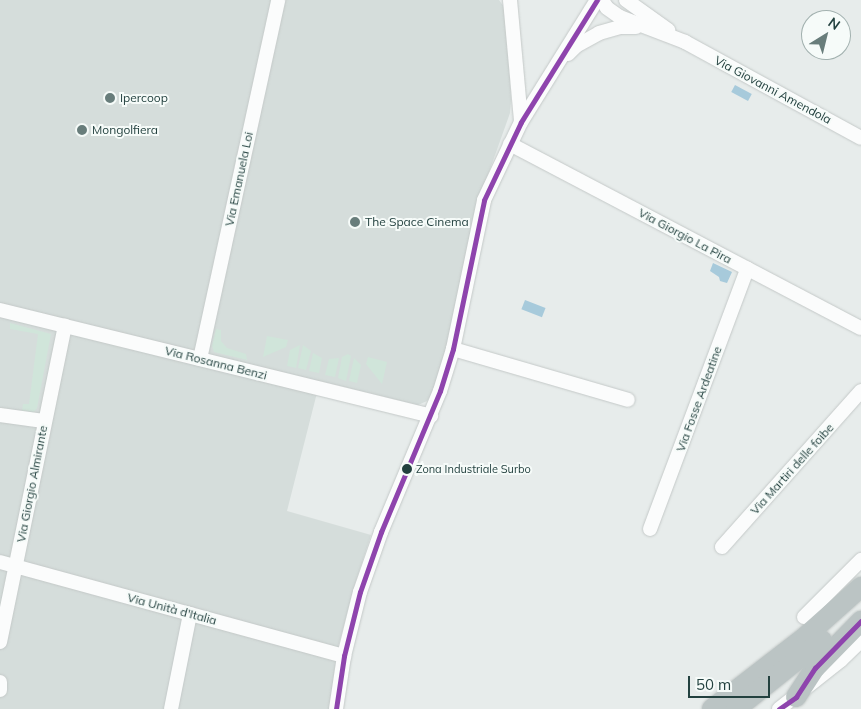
<!DOCTYPE html>
<meta charset="utf-8">
<style>
body{margin:0}
#map{position:relative;width:861px;height:709px;overflow:hidden;background:#e7eceb;font-family:Mulish,sans-serif}
div>[style]{position:absolute}
.built>*{inset:0;background:#d5dddb}
.green>*{inset:0;background:#d0e5da}
.water>*{inset:0;background:#a7cadb;transform-origin:0 0}
.roads{filter:drop-shadow(0 0 1px #c4c9c8) drop-shadow(0 0 1px #c4c9c8)}
.minor>*{height:14px;margin:-7px;padding:0 7px;transform-origin:7px;border-radius:7px;background:#fbfcfc}
.highway>*{height:20px;margin:-10px;padding:0 10px;transform-origin:10px;border-radius:10px;background:#bbc4c4}
.bus-1>*{height:5px;margin:-2.5px;padding:0 2.5px;transform-origin:2.5px;border-radius:2.5px;background:#8e44ad}
.dots>*{width:14px;height:14px;translate:-50% -50%;box-sizing:border-box;border:2px solid #f6fbf9;border-radius:50%}
span{translate:-50% -50%;white-space:nowrap;text-align:center;line-height:1.15;-webkit-text-stroke:4px #f6fbf9;paint-order:stroke}
.bus-label{font-size:11px;color:#23413f}
.left{translate:0 -50%;text-align:left}
.street-label{font-size:12px;color:#23413f}
.poi-label{font-size:12px;color:#23413f}
.north{position:absolute;left:801px;top:10px;width:50px;height:50px;box-sizing:border-box;background:#f6fbf9;border:1px solid #a2b1af;border-radius:50%;rotate:36deg;font-size:14px;font-weight:700;line-height:20px;text-align:center;color:#23413f}
.north::after{content:'';display:block;margin:auto;width:18px;height:22px;background:#687d7b;clip-path:polygon(50% 0,100% 100%,50% 72%,0 100%)}
.scale{position:absolute;left:688px;top:676px;width:82px;height:22px;box-sizing:border-box;border:2px solid #23413f;border-top:0;padding-left:6px;font-size:15px;line-height:18px;white-space:nowrap;color:#23413f;-webkit-text-stroke:4px #f6fbf9;paint-order:stroke}
</style>
<div id="map">
<div class="built">
<div style="clip-path:polygon(0 0,499px 0,507px 11px,511px 100px,510px 113px,484px 186px,454px 322px,433px 392px,427px 401px,418px 405px,320px 381px,287px 511px,371px 535px,355px 584px,338px 647px,329px 709px,0 709px)"></div>
</div>
<div class="green">
<div style="clip-path:polygon(10px 323px,51px 334px,37px 408px,34px 412px,22px 411px,23px 404px,29px 404px,38px 334px,10px 329px)"></div>
<div style="clip-path:polygon(216px 329px,221px 330px,221px 341px,227px 348px,246px 354px,247px 360px,214px 352px,212px 346px)"></div>
<div style="clip-path:polygon(267px 336px,288px 340px,286px 347px,263px 357px)"></div>
<div style="clip-path:polygon(300px 345px,296px 368px,287px 366px,290px 350px)"></div>
<div style="clip-path:polygon(303px 345px,311px 351px,306px 370px,298px 368px)"></div>
<div style="clip-path:polygon(313px 353px,322px 358px,319px 373px,309px 371px)"></div>
<div style="clip-path:polygon(348px 354px,351px 356px,346px 381px,338px 378px,342px 357px)"></div>
<div style="clip-path:polygon(368px 357px,387px 362px,382px 384px,366px 364px)"></div>
<div style="clip-path:polygon(339px 358px,335px 377px,325px 375px,329px 359px)"></div>
<div style="clip-path:polygon(354px 358px,361px 365px,357px 383px,349px 381px)"></div>
</div>
<div class="water">
<div style="left:735px;top:85px;width:19px;height:8px;rotate:28deg"></div>
<div style="clip-path:polygon(713px 263px,732px 272px,727px 283px,720px 281px,719px 277px,710px 271px)"></div>
<div style="left:525px;top:300px;width:22px;height:10px;rotate:21deg"></div>
</div>
<div class="roads">
<div class="minor">
<div style="left:510px;top:0;width:122px;rotate:84.8deg"></div>
<div style="left:602px;top:0;width:9px;rotate:58deg"></div>
<div style="left:607px;top:8px;width:16px;rotate:35deg"></div>
<div style="left:620px;top:17px;width:70px;rotate:21deg"></div>
<div style="left:685px;top:42px;width:200px;rotate:28.6deg"></div>
<div style="left:626px;top:0;width:52px;rotate:35.5deg"></div>
<div style="left:568px;top:54px;width:11px;rotate:-45deg"></div>
<div style="left:576px;top:46px;width:26px;rotate:-29deg"></div>
<div style="left:599px;top:33px;width:22px;rotate:-16deg"></div>
<div style="left:620px;top:27px;width:16px"></div>
<div style="left:510px;top:144px;width:396px;rotate:27.7deg"></div>
<div style="left:0;top:310px;width:444px;rotate:13.8deg"></div>
<div style="left:453px;top:349px;width:182px;rotate:16.2deg"></div>
<div style="left:200px;top:359px;width:367px;rotate:-77.7deg"></div>
<div style="left:0;top:415px;width:44px;rotate:7.8deg"></div>
<div style="left:650px;top:529px;width:278px;rotate:-69.5deg"></div>
<div style="left:722px;top:547px;width:209px;rotate:-48.3deg"></div>
<div style="left:0;top:562px;width:357px;rotate:15.3deg"></div>
<div style="left:804px;top:617px;width:81px;rotate:-45deg"></div>
<div style="left:0;top:642px;width:323px;rotate:-78.4deg"></div>
<div style="left:0;top:682px;width:8px;rotate:90deg"></div>
<div style="left:171px;top:709px;width:97px;rotate:-78.7deg"></div>
<div style="left:336px;top:709px;width:54px;rotate:-81.4deg"></div>
<div style="left:344px;top:656px;width:66px;rotate:-76deg"></div>
<div style="left:360px;top:592px;width:64px;rotate:-70.7deg"></div>
<div style="left:381px;top:532px;width:153px;rotate:-67.3deg"></div>
<div style="left:440px;top:391px;width:44px;rotate:-72.8deg"></div>
<div style="left:453px;top:349px;width:152px;rotate:-78.2deg"></div>
<div style="left:484px;top:200px;width:86px;rotate:-64.6deg"></div>
<div style="left:521px;top:122px;width:144px;rotate:-58.1deg"></div>
<div style="left:779px;top:709px;width:79px;rotate:-38.3deg"></div>
<div style="left:841px;top:660px;width:28px;rotate:-44deg"></div>
</div>
<div class="highway">
<div style="left:796px;top:697px;width:35px;rotate:-57deg"></div>
<div style="left:815px;top:668px;width:66px;rotate:-45.6deg"></div>
<div style="left:712px;top:709px;width:119px;rotate:-37.8deg"></div>
<div style="left:806px;top:636px;width:74px;rotate:-41.7deg"></div>
<div style="left:736px;top:709px;width:110px;rotate:-38.7deg"></div>
</div>
</div>
<div class="bus-1">
<div style="left:336px;top:709px;width:54px;rotate:-81.4deg"></div>
<div style="left:344px;top:656px;width:66px;rotate:-76deg"></div>
<div style="left:360px;top:592px;width:64px;rotate:-70.7deg"></div>
<div style="left:381px;top:532px;width:153px;rotate:-67.3deg"></div>
<div style="left:440px;top:391px;width:44px;rotate:-72.8deg"></div>
<div style="left:453px;top:349px;width:152px;rotate:-78.2deg"></div>
<div style="left:484px;top:200px;width:86px;rotate:-64.6deg"></div>
<div style="left:521px;top:122px;width:144px;rotate:-58.1deg"></div>
<div style="left:779px;top:709px;width:21px;rotate:-35deg"></div>
<div style="left:796px;top:697px;width:35px;rotate:-57deg"></div>
<div style="left:815px;top:668px;width:66px;rotate:-45.6deg"></div>
</div>
<div class="dots">
<div style="left:110px;top:98px;background:#687d7b"></div>
<div style="left:82px;top:130px;background:#687d7b"></div>
<div style="left:355px;top:222px;background:#687d7b"></div>
<div style="left:407px;top:469px;background:#23413f"></div>
</div>
<div class="bus-label">
<span class="left" style="left:416px;top:469px">Zona Industriale Surbo</span>
</div>
<div class="street-label">
<span style="left:773px;top:90px;rotate:28deg">Via Giovanni Amendola</span>
<span style="left:239px;top:179px;rotate:-78deg">Via Emanuela Loi</span>
<span style="left:685px;top:236px;rotate:28deg">Via Giorgio La Pira</span>
<span style="left:216px;top:363px;rotate:14deg">Via Rosanna Benzi</span>
<span style="left:699px;top:399px;rotate:-70deg">Via Fosse Ardeatine</span>
<span style="left:792px;top:469px;rotate:-48deg">Via Martiri delle foibe</span>
<span style="left:32px;top:484px;rotate:-79deg">Via Giorgio Almirante</span>
<span style="left:172px;top:609px;rotate:15deg">Via Unità d'Italia</span>
</div>
<div class="poi-label">
<span class="left" style="left:120px;top:98px">Ipercoop</span>
<span class="left" style="left:92px;top:130px">Mongolfiera</span>
<span class="left" style="left:365px;top:222px">The Space Cinema</span>
</div>
<div class="north">N</div>
<div class="scale">50 m</div>
</div>
